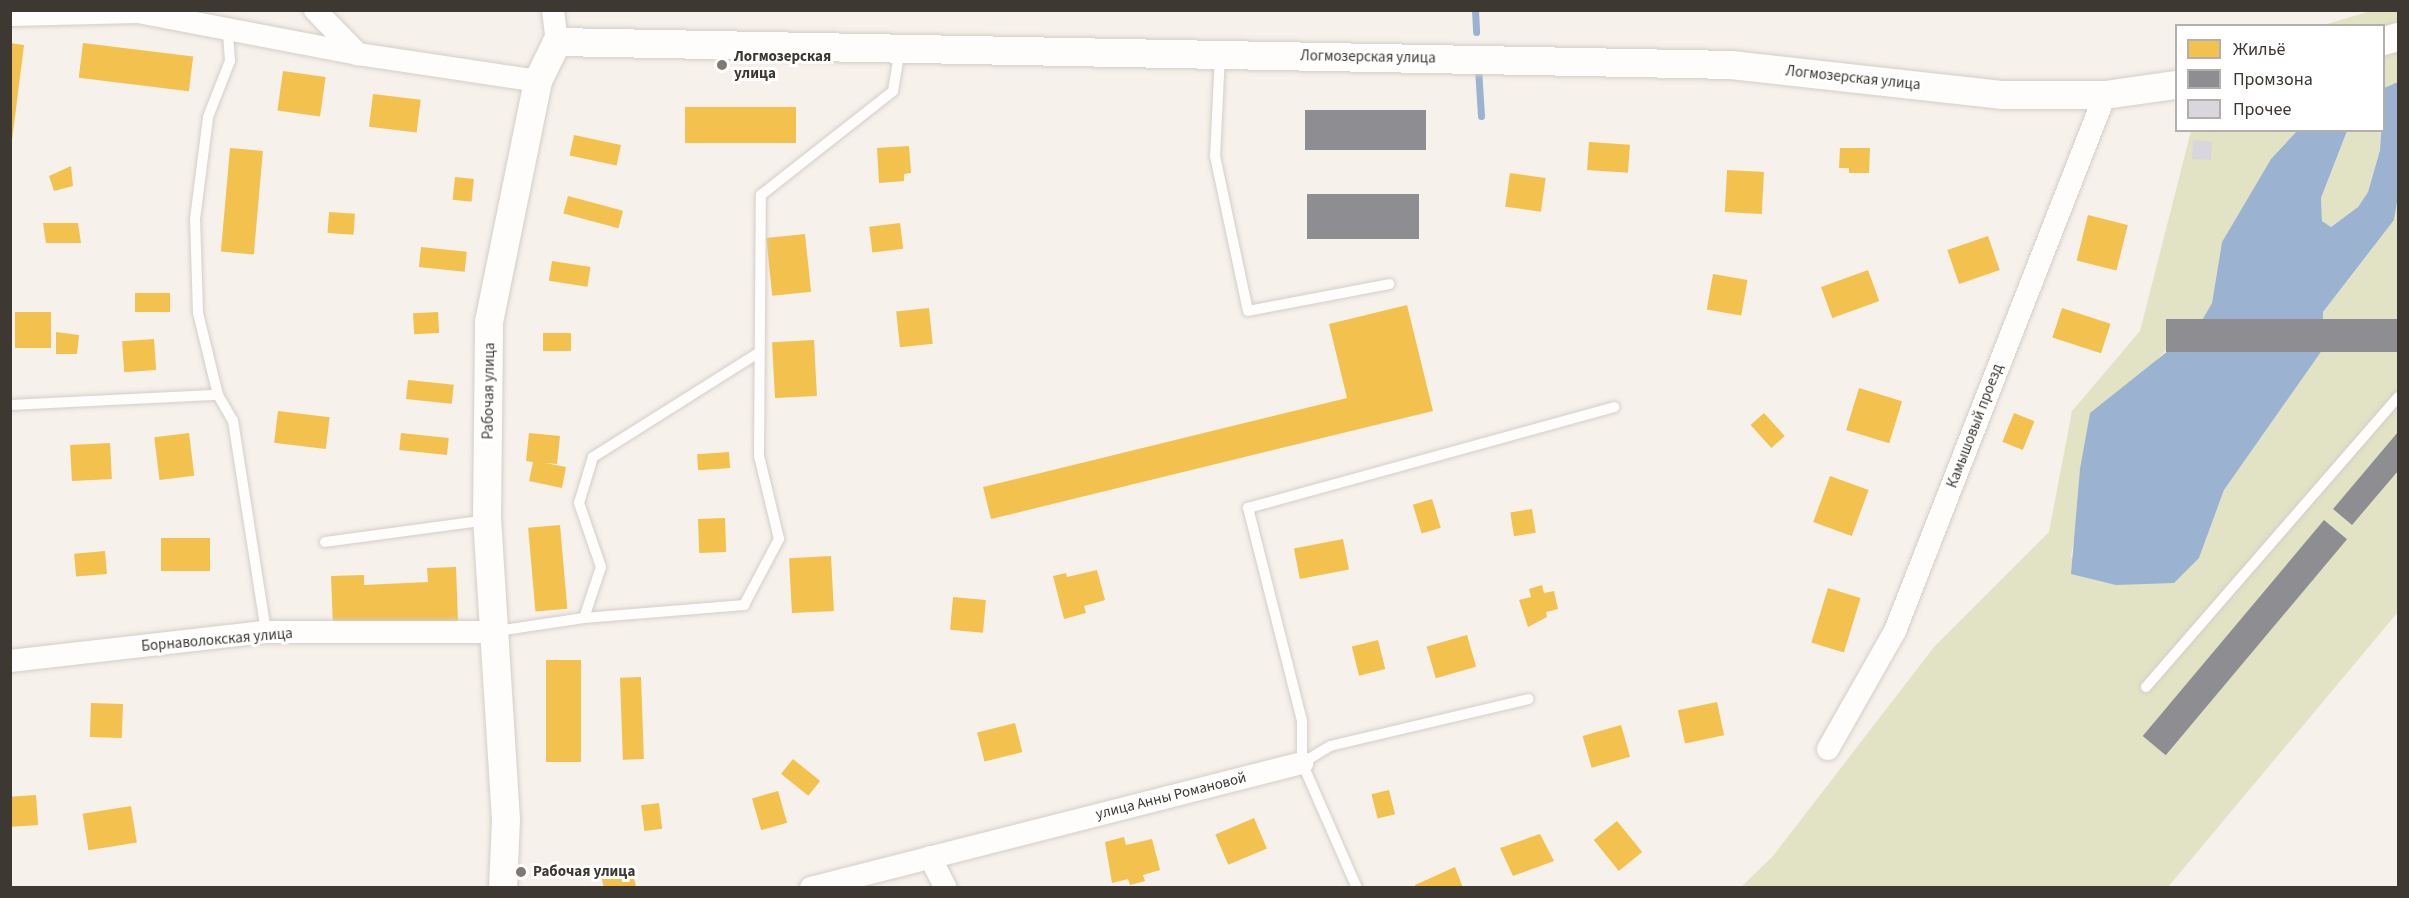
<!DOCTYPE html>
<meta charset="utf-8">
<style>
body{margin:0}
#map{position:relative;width:2409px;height:898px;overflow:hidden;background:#f7f1eb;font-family:"Source Sans 3",sans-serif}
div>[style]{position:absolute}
.green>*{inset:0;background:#e2e3c4}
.water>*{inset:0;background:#9bb3d1}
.homes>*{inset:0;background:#f2c14e;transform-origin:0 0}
.industry>*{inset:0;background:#8d8d92;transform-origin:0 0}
.stream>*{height:7px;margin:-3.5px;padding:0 3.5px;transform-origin:3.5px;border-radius:3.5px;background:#9bb3d1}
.building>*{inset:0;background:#d9d6dd;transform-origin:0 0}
.roads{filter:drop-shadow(0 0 2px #d3cec8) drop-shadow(0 0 2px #d3cec8)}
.service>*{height:10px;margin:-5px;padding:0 5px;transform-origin:5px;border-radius:5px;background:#fefdfc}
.minor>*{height:22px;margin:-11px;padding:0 11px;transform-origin:11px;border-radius:11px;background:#fefdfc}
.tertiary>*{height:28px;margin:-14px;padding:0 14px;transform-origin:14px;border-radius:14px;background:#fefdfc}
.dots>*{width:16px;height:16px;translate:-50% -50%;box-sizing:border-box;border:3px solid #fff;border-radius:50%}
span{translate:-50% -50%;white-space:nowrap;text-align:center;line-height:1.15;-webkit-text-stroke:6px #fff;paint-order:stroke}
.poi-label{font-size:15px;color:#3e3832;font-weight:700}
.left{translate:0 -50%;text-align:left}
.street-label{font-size:15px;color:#3e3832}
.frame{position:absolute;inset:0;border:12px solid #3e3832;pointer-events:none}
.legend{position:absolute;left:2175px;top:24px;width:210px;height:108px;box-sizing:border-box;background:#fff;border:2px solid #b2afad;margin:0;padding:8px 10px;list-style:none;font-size:18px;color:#3e3832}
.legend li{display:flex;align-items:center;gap:12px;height:30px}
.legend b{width:30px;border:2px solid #b2afad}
</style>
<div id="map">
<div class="green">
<div style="clip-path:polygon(2371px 11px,2398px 11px,2398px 82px,2384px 88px,2384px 26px,2320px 26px)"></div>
<div style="clip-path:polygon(2191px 131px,2297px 131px,2271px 159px,2222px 242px,2212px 303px,2198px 327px,2171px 345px,2146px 371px,2080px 469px,2079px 508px,2071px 557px,2199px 558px,2224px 490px,2323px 349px,2323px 312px,2394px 220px,2398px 196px,2398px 612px,2168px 887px,1740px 888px,1773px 856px,1934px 647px,2049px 532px,2072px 411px,2140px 331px)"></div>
<div style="clip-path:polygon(2347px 131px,2381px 131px,2380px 150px,2368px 192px,2358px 207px,2331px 227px,2322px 221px,2321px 198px)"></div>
</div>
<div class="water">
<div style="clip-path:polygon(2398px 82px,2398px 196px,2394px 220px,2323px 312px,2323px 349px,2224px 490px,2199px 558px,2174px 583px,2116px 585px,2071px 574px,2080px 469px,2090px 413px,2198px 327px,2212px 303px,2222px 242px,2271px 159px,2297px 131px,2347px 131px,2321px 198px,2322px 221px,2331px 227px,2358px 207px,2368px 192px,2380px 150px,2384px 88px)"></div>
</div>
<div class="homes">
<div style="clip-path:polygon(10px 43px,24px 45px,12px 140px,10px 139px)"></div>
<div style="left:83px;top:43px;width:111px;height:35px;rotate:7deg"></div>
<div style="left:283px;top:71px;width:43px;height:40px;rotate:8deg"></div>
<div style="left:373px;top:94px;width:48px;height:33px;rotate:7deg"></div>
<div style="left:796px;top:107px;width:36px;height:111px;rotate:90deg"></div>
<div style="left:574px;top:135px;width:48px;height:21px;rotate:12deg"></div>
<div style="left:1589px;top:142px;width:41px;height:28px;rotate:4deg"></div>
<div style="clip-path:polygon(909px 146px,911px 173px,904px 174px,904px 181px,879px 183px,877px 148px)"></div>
<div style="left:230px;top:148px;width:33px;height:104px;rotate:5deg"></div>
<div style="clip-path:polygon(1840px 148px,1870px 148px,1869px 173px,1849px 173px,1849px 168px,1839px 168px)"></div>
<div style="clip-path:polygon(71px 166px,73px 186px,54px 191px,49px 176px)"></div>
<div style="left:1727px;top:170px;width:37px;height:42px;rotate:3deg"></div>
<div style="left:1510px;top:173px;width:36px;height:34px;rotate:8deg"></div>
<div style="left:455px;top:177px;width:19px;height:23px;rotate:6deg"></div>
<div style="left:568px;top:196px;width:57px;height:18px;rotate:15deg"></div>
<div style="left:329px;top:212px;width:26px;height:21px;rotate:4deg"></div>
<div style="left:2088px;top:215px;width:41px;height:47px;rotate:14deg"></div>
<div style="clip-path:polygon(43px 223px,78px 223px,81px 243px,46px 243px)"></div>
<div style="left:900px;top:223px;width:26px;height:31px;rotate:83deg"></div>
<div style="left:805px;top:234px;width:58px;height:39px;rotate:84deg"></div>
<div style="left:1988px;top:236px;width:36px;height:43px;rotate:71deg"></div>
<div style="left:421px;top:247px;width:46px;height:20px;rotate:6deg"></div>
<div style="left:552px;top:261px;width:39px;height:20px;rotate:9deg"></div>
<div style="left:1868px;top:270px;width:33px;height:50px;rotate:70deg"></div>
<div style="left:1713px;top:274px;width:35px;height:36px;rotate:10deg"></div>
<div style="left:170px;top:293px;width:19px;height:35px;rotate:90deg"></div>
<div style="clip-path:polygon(1407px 305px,1433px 411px,991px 519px,983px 487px,1347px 398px,1329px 324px)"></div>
<div style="left:929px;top:308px;width:36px;height:33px;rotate:84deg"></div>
<div style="left:2062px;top:308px;width:51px;height:31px;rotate:18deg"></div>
<div style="left:51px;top:312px;width:36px;height:36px;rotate:90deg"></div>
<div style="left:438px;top:312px;width:21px;height:25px;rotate:87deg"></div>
<div style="clip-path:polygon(56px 332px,79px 335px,77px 354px,56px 354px)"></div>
<div style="left:543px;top:333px;width:28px;height:18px"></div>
<div style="left:154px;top:339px;width:31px;height:32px;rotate:86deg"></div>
<div style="left:814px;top:340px;width:56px;height:42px;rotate:87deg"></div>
<div style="left:408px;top:380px;width:46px;height:19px;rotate:6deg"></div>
<div style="left:1859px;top:388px;width:45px;height:44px;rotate:17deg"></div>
<div style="left:278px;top:411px;width:52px;height:32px;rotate:7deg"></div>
<div style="left:1764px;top:413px;width:31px;height:18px;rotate:48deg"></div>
<div style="left:2014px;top:413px;width:22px;height:31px;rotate:22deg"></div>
<div style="left:189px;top:433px;width:43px;height:35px;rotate:83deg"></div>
<div style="left:401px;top:433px;width:48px;height:17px;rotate:6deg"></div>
<div style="clip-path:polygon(529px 433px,560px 436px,557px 464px,545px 463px,566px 467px,562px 488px,529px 481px,533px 462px,526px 461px)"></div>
<div style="left:110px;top:443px;width:36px;height:40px;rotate:87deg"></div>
<div style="left:729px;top:452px;width:16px;height:32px;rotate:86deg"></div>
<div style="left:1830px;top:476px;width:41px;height:49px;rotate:20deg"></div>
<div style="left:1432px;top:499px;width:30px;height:20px;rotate:73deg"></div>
<div style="left:1532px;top:509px;width:24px;height:22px;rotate:81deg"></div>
<div style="left:725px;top:518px;width:34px;height:27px;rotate:88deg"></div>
<div style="left:560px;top:525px;width:84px;height:32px;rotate:85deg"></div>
<div style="left:210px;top:538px;width:33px;height:49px;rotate:90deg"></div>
<div style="left:1343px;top:539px;width:31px;height:50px;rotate:79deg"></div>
<div style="left:105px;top:551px;width:23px;height:31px;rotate:85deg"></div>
<div style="left:831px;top:556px;width:55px;height:42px;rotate:87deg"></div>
<div style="clip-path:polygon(456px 567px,458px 622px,333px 627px,331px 576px,364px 575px,364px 585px,428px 582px,427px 568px)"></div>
<div style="clip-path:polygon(1097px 570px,1105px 600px,1084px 606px,1086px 613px,1064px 619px,1053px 576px,1066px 573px,1067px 577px)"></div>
<div style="clip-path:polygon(1542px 585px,1544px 593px,1554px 591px,1558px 609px,1546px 612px,1547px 617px,1528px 627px,1519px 600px,1531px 597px,1529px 589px)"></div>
<div style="left:1828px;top:588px;width:34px;height:57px;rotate:17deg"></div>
<div style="left:953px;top:597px;width:33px;height:33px;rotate:5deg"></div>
<div style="left:1467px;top:635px;width:33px;height:42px;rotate:74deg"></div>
<div style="left:1378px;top:640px;width:30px;height:27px;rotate:76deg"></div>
<div style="left:546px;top:660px;width:35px;height:102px"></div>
<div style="left:641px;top:677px;width:82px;height:21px;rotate:88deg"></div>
<div style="left:1717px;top:702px;width:34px;height:40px;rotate:78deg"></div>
<div style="left:91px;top:703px;width:32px;height:34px;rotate:2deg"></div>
<div style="left:1015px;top:723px;width:30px;height:39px;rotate:76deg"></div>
<div style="left:1621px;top:725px;width:33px;height:40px;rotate:74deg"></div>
<div style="left:793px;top:759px;width:35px;height:19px;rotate:39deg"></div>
<div style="left:1389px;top:790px;width:25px;height:18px;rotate:76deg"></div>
<div style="left:778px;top:791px;width:33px;height:27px;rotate:74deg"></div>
<div style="left:36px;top:795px;width:30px;height:26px;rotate:86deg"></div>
<div style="left:659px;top:803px;width:26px;height:18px;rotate:83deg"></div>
<div style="left:131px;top:806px;width:37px;height:49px;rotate:81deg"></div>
<div style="left:1254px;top:818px;width:33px;height:42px;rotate:67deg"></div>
<div style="left:1617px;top:821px;width:40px;height:30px;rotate:51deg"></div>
<div style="clip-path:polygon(1540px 834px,1554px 861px,1513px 876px,1500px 848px)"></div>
<div style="clip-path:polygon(1124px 837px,1126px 845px,1152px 839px,1160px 870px,1143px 875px,1145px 881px,1130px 885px,1128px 879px,1112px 883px,1105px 842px)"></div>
<div style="clip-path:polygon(1455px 867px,1463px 888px,1416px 888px,1415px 885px)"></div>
<div style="clip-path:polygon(632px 869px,636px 887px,604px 888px,601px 876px)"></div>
</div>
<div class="industry">
<div style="left:1305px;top:110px;width:121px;height:40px"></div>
<div style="left:1307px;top:194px;width:112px;height:45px"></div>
<div style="left:2398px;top:319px;width:33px;height:232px;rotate:90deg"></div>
<div style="clip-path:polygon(2398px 432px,2398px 471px,2352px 525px,2333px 509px)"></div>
<div style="left:2324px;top:520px;width:30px;height:282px;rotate:40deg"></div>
</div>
<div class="stream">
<div style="left:1475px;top:10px;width:22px;rotate:87deg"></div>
<div style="left:1478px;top:68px;width:48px;rotate:86.4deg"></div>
</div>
<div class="building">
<div style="left:2193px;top:140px;width:19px;height:19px;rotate:3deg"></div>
</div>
<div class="roads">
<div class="service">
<div style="left:1220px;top:55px;width:101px;rotate:92.8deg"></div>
<div style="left:1215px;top:156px;width:158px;rotate:78deg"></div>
<div style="left:1248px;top:311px;width:144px;rotate:-10.8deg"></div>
<div style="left:218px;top:395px;width:84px;rotate:-103.7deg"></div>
<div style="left:198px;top:313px;width:94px;rotate:-91.8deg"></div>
<div style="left:195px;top:219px;width:103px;rotate:-82.7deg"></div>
<div style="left:208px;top:117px;width:60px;rotate:-68.6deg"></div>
<div style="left:230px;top:61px;width:31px;rotate:-94deg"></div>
<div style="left:10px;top:405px;width:208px;rotate:-2.8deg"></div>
<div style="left:218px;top:395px;width:30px;rotate:60deg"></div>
<div style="left:233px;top:421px;width:214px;rotate:81.1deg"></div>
<div style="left:325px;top:542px;width:163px;rotate:-7.7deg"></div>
<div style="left:584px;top:618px;width:54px;rotate:-71.6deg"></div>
<div style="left:601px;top:567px;width:68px;rotate:-109deg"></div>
<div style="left:579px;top:503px;width:48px;rotate:-73.1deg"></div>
<div style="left:593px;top:457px;width:197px;rotate:-32.2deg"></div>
<div style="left:497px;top:631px;width:88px;rotate:-8.5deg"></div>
<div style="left:584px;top:618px;width:161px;rotate:-4.6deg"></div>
<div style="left:744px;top:605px;width:75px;rotate:-62.1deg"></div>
<div style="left:779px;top:539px;width:85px;rotate:-103.5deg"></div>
<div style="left:759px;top:456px;width:261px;rotate:-89.6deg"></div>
<div style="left:761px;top:195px;width:168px;rotate:-38.2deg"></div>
<div style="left:893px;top:91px;width:43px;rotate:-80.5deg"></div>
<div style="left:2146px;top:687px;width:384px;rotate:-49deg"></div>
<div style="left:1302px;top:763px;width:33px;rotate:-31deg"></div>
<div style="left:1330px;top:746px;width:204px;rotate:-13.3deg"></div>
<div style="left:1357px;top:888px;width:137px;rotate:-113.7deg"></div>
<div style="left:1302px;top:763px;width:42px;rotate:-90deg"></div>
<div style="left:1302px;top:721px;width:220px;rotate:-104.2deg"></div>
<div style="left:1248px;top:508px;width:380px;rotate:-15.4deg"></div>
</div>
<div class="minor">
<div style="left:315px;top:10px;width:62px;rotate:45.7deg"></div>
<div style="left:553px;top:10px;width:32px;rotate:83deg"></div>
<div style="left:10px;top:15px;width:128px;rotate:-1.3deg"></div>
<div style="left:138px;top:12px;width:224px;rotate:10.8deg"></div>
<div style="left:358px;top:54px;width:182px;rotate:8.5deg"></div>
<div style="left:10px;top:661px;width:258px;rotate:-6.5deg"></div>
<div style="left:266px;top:632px;width:230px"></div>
<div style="left:1828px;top:749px;width:136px;rotate:-60.4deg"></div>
<div style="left:1895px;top:631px;width:576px;rotate:-68.61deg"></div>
<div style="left:930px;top:857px;width:35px;rotate:63deg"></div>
<div style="left:811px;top:888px;width:507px;rotate:-14.28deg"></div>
</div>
<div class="tertiary">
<div style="left:2384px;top:41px;width:15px;rotate:-16deg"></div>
<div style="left:503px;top:888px;width:68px;rotate:-87.5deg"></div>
<div style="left:506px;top:820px;width:301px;rotate:-93.6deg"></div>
<div style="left:487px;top:520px;width:198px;rotate:-89.4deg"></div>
<div style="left:489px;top:322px;width:246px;rotate:-78.5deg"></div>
<div style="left:538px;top:81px;width:43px;rotate:-64deg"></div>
<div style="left:557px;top:42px;width:1174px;rotate:1.12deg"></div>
<div style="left:1731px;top:65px;width:274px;rotate:6.3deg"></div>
<div style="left:2003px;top:95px;width:102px"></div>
<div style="left:2105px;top:95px;width:72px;rotate:-8deg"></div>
</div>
</div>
<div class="dots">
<div style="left:722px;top:65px;background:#7f7973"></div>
<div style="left:521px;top:872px;background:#7f7973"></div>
</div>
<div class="poi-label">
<span class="left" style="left:734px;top:65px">Логмозерская<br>улица</span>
<span class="left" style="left:533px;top:872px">Рабочая улица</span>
</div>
<div class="street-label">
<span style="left:1368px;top:57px;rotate:1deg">Логмозерская улица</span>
<span style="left:1853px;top:78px;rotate:6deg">Логмозерская улица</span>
<span style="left:489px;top:391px;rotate:-89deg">Рабочая улица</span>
<span style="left:1975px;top:426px;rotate:-69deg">Камышовый проезд</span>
<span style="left:217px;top:640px;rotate:-5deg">Борнаволокская улица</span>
<span style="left:1171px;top:796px;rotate:-14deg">улица Анны Романовой</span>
</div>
<div class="frame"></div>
<ul class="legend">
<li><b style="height:16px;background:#f2c14e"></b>Жильё</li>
<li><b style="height:16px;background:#8d8d92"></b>Промзона</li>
<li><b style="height:16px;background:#d9d6dd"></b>Прочее</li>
</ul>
</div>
